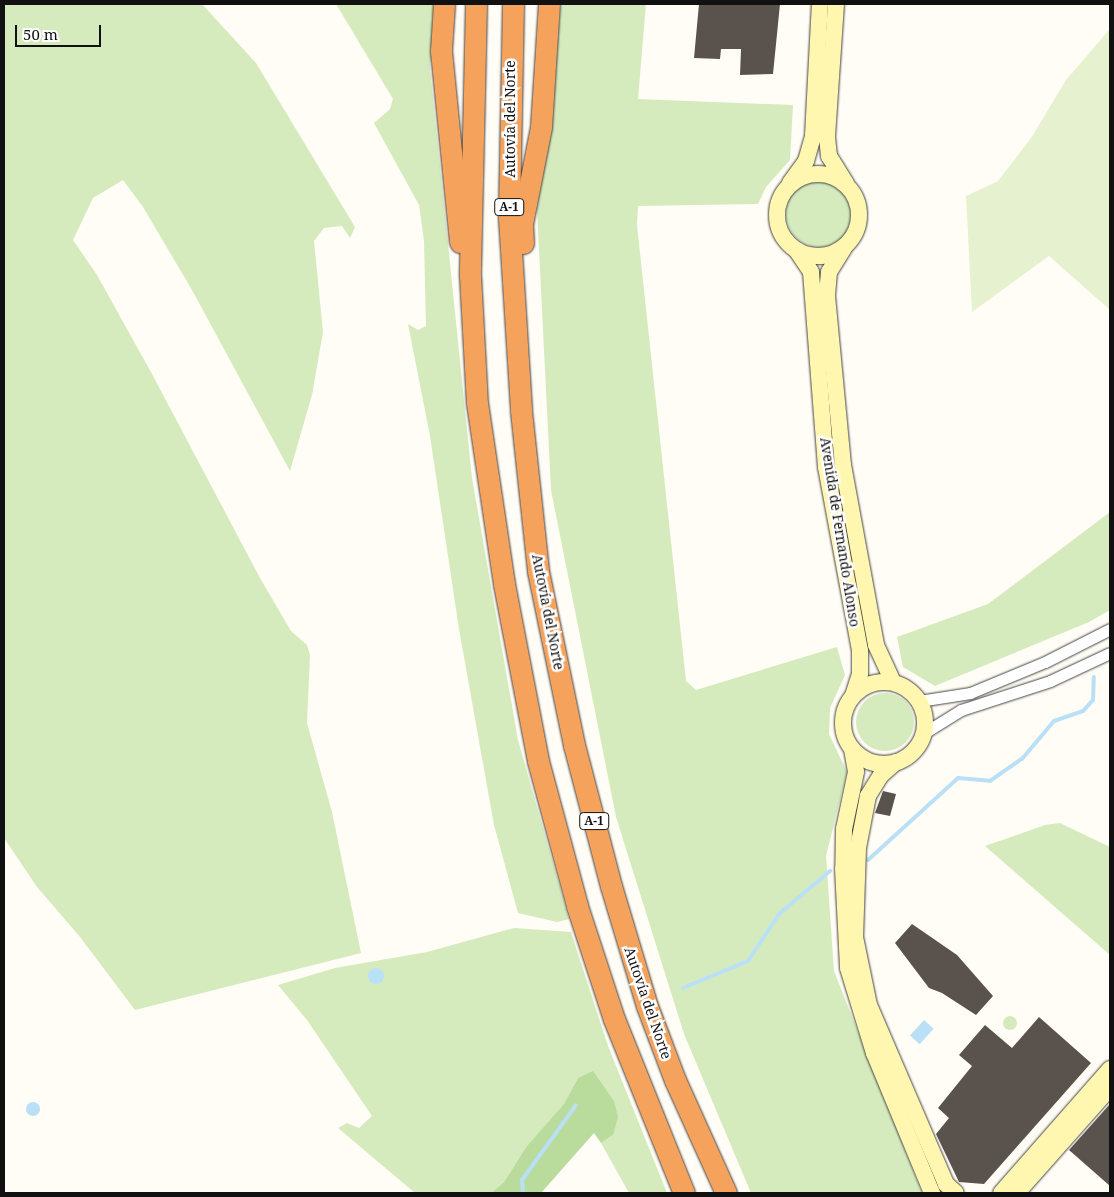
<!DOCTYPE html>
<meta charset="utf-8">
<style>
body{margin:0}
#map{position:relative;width:1114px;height:1197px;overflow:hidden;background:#fffdf5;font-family:"Noto Serif",serif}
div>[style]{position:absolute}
.green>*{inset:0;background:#d5ebbd}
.round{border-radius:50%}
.forest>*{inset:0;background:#b9dc9c}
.pitch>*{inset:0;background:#e6f2cf}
.water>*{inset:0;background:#b9e0f7;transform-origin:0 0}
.stream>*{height:4px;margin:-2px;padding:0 2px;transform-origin:2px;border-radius:2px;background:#b9e0f7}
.building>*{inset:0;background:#5a524d}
.roads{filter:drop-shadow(0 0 1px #444) drop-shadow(0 0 1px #444)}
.street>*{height:11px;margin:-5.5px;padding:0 5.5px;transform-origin:5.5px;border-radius:5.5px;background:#fff}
.secondary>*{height:16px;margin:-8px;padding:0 8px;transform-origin:8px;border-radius:8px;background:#fff6b0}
.secondary>.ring{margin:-8px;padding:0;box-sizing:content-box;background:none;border:16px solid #fff6b0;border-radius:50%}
.highway>*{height:21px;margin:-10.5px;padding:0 10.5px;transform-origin:10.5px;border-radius:10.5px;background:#f5a25d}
span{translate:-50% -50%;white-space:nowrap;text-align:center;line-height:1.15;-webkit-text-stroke:5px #fff;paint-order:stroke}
.shield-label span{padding:1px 4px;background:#fff;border:1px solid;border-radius:4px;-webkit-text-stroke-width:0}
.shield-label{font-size:12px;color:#111;font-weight:700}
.street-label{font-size:14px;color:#111}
.frame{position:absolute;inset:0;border:5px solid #111;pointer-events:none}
.scale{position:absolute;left:15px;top:25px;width:86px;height:22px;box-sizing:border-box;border:2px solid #111;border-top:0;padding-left:6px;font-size:15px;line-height:18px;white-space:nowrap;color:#111;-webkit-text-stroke:4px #fff;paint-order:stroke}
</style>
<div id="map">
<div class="green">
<div style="clip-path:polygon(4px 4px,202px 4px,256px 63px,355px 227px,350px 238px,342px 226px,324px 228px,314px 241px,323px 332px,312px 395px,290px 471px,192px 290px,143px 207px,123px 180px,93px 198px,73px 240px,97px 275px,152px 374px,260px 578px,291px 631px,307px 645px,310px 655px,307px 723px,332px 812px,361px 953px,135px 1010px,80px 937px,37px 887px,4px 838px)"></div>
<div style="clip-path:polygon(336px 4px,436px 4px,430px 68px,472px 478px,518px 740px,569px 919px,557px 922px,518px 913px,494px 825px,459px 629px,430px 436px,408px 324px,418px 330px,426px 326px,424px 241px,419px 205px,374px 123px,390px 109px,393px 99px)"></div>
<div style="clip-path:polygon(561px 4px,646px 4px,638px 99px,793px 105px,790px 160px,766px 187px,758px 204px,638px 206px,637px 225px,686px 681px,696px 690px,837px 647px,845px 675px,830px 708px,829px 734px,847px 772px,826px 856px,834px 971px,922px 1193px,751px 1193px,684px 1034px,616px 817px,551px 490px,537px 210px)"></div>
<div class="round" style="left:786px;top:181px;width:66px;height:66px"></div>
<div style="clip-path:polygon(1110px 512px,1110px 610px,1089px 622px,935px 686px,903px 667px,897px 637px,988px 604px)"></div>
<div class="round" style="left:856px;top:693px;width:58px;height:58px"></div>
<div style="clip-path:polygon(1060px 823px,1110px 847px,1110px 955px,985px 846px,1045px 825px)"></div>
<div style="clip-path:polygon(514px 928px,571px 932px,608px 1046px,667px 1193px,629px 1193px,601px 1143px,613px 1135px,578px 1078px,564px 1105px,526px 1147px,504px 1182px,491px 1193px,415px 1193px,338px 1128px,347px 1123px,359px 1128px,372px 1116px,307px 1020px,278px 985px,335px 968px,427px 952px)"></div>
<div class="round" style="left:1003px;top:1016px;width:14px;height:14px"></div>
</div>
<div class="forest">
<div style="clip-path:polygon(593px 1071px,614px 1101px,618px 1117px,613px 1135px,601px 1143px,594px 1133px,541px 1193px,491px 1193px,504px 1182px,526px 1147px,564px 1104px,578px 1078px)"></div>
</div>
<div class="pitch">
<div style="clip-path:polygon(1110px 29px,1110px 310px,1049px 256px,972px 312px,966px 196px,998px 181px,1031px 138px,1066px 80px)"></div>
</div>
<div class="water">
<div class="round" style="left:368px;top:968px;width:16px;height:16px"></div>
<div style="left:924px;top:1020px;width:13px;height:21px;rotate:42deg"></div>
<div class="round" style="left:26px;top:1102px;width:14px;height:14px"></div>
</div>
<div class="stream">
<div style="left:868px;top:860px;width:122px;rotate:-42.3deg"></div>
<div style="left:958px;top:778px;width:32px;rotate:5deg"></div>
<div style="left:990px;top:781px;width:39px;rotate:-35deg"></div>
<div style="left:1022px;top:759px;width:50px;rotate:-49.9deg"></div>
<div style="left:1054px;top:721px;width:31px;rotate:-19deg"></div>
<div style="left:1083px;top:711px;width:15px;rotate:-48deg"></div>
<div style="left:1093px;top:700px;width:23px;rotate:-88deg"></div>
<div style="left:683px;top:988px;width:70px;rotate:-22.6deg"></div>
<div style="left:748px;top:961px;width:56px;rotate:-56.6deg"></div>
<div style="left:779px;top:914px;width:67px;rotate:-40.1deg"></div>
<div style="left:523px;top:1193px;width:13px;rotate:-94deg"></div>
<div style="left:522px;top:1180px;width:92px;rotate:-54.2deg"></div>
</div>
<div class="building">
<div style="clip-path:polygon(699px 4px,780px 4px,773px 74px,740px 75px,741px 49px,721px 49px,720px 59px,694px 58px)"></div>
<div style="clip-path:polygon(883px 791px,896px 794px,890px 816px,875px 813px)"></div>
<div style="clip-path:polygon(912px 924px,957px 955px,993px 996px,976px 1015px,942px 993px,929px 988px,895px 943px)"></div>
<div style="clip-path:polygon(1039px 1017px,1091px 1063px,984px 1184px,959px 1182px,936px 1134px,949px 1118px,938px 1108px,972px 1066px,959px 1055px,985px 1025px,1012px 1048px)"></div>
<div style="clip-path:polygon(1110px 1104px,1110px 1186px,1069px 1150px)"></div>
</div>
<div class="roads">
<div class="street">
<div style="left:919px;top:701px;width:52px;rotate:-8.9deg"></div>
<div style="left:970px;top:693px;width:81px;rotate:-22.5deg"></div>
<div style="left:1045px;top:662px;width:73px;rotate:-26.9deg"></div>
<div style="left:924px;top:733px;width:44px;rotate:-31.9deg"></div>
<div style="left:961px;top:710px;width:94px;rotate:-18deg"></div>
<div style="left:1050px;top:681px;width:66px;rotate:-25deg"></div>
</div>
<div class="secondary">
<div style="left:836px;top:4px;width:133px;rotate:93.9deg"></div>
<div style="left:827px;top:137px;width:19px;rotate:84deg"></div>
<div style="left:829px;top:156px;width:32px;rotate:58deg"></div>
<div class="ring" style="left:777px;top:174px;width:66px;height:66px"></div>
<div style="left:790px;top:183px;width:27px;rotate:-54deg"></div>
<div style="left:806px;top:161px;width:26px;rotate:-74deg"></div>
<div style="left:813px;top:136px;width:132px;rotate:-87deg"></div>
<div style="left:844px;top:248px;width:28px;rotate:122deg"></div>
<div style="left:829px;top:272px;width:24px;rotate:95deg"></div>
<div style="left:827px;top:296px;width:170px;rotate:84.6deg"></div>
<div style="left:843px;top:465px;width:183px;rotate:79.6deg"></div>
<div style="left:876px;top:645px;width:41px;rotate:65.3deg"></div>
<div style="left:797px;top:251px;width:25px;rotate:56deg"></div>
<div style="left:811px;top:272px;width:196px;rotate:85.6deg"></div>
<div style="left:826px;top:467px;width:187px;rotate:79.5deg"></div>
<div style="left:860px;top:651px;width:23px;rotate:90deg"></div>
<div style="left:860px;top:674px;width:23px;rotate:108deg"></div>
<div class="ring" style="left:843px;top:682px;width:66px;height:66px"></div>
<div style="left:852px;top:749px;width:23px;rotate:80deg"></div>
<div style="left:856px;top:772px;width:58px;rotate:101.9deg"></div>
<div style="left:844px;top:829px;width:39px;rotate:91deg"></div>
<div style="left:843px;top:868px;width:100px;rotate:87.1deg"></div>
<div style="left:848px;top:968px;width:89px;rotate:73deg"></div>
<div style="left:874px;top:1053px;width:152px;rotate:67.5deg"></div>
<div style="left:896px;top:762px;width:20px;rotate:139deg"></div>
<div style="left:881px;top:775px;width:25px;rotate:122deg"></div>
<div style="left:868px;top:796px;width:53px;rotate:100.9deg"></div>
<div style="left:858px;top:848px;width:89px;rotate:91.9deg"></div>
<div style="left:855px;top:937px;width:69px;rotate:78.4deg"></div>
<div style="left:869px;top:1005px;width:195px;rotate:66.7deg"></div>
<div style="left:946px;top:1184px;width:13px;rotate:42deg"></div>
<div style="left:1001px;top:1193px;width:165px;rotate:-48.7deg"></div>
<div style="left:1017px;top:1193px;width:140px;rotate:-48.5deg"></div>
</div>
<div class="highway">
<div style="left:444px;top:4px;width:47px;rotate:93.7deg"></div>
<div style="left:441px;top:51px;width:192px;rotate:84.3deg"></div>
<div style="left:476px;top:4px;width:271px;rotate:91.3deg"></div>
<div style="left:470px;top:275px;width:128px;rotate:86.9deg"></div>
<div style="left:477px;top:403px;width:183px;rotate:81.5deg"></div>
<div style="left:504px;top:584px;width:180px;rotate:79.1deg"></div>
<div style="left:538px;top:761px;width:150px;rotate:74.9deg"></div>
<div style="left:577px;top:906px;width:119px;rotate:71.9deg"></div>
<div style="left:614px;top:1019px;width:188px;rotate:68.1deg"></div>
<div style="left:513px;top:4px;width:214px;rotate:91.1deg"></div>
<div style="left:509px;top:218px;width:193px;rotate:86.4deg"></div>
<div style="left:521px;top:411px;width:161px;rotate:83.9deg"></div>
<div style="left:538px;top:571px;width:178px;rotate:78.3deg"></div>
<div style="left:574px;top:745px;width:146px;rotate:75.3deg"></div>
<div style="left:611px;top:886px;width:125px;rotate:73.3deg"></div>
<div style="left:647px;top:1006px;width:79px;rotate:69.3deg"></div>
<div style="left:675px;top:1080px;width:124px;rotate:65.7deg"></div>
<div style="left:523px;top:243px;width:19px;rotate:-93deg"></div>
<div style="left:522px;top:224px;width:99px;rotate:-78.9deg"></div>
<div style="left:541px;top:127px;width:123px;rotate:-86.3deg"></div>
</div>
</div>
<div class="shield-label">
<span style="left:509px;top:207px">A-1</span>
<span style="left:594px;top:821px">A-1</span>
</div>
<div class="street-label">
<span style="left:510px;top:119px;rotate:-90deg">Autovía del Norte</span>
<span style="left:840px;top:532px;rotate:81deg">Avenida de Fernando Alonso</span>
<span style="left:548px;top:612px;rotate:79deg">Autovía del Norte</span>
<span style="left:648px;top:1003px;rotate:71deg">Autovía del Norte</span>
</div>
<div class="frame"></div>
<div class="scale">50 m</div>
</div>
